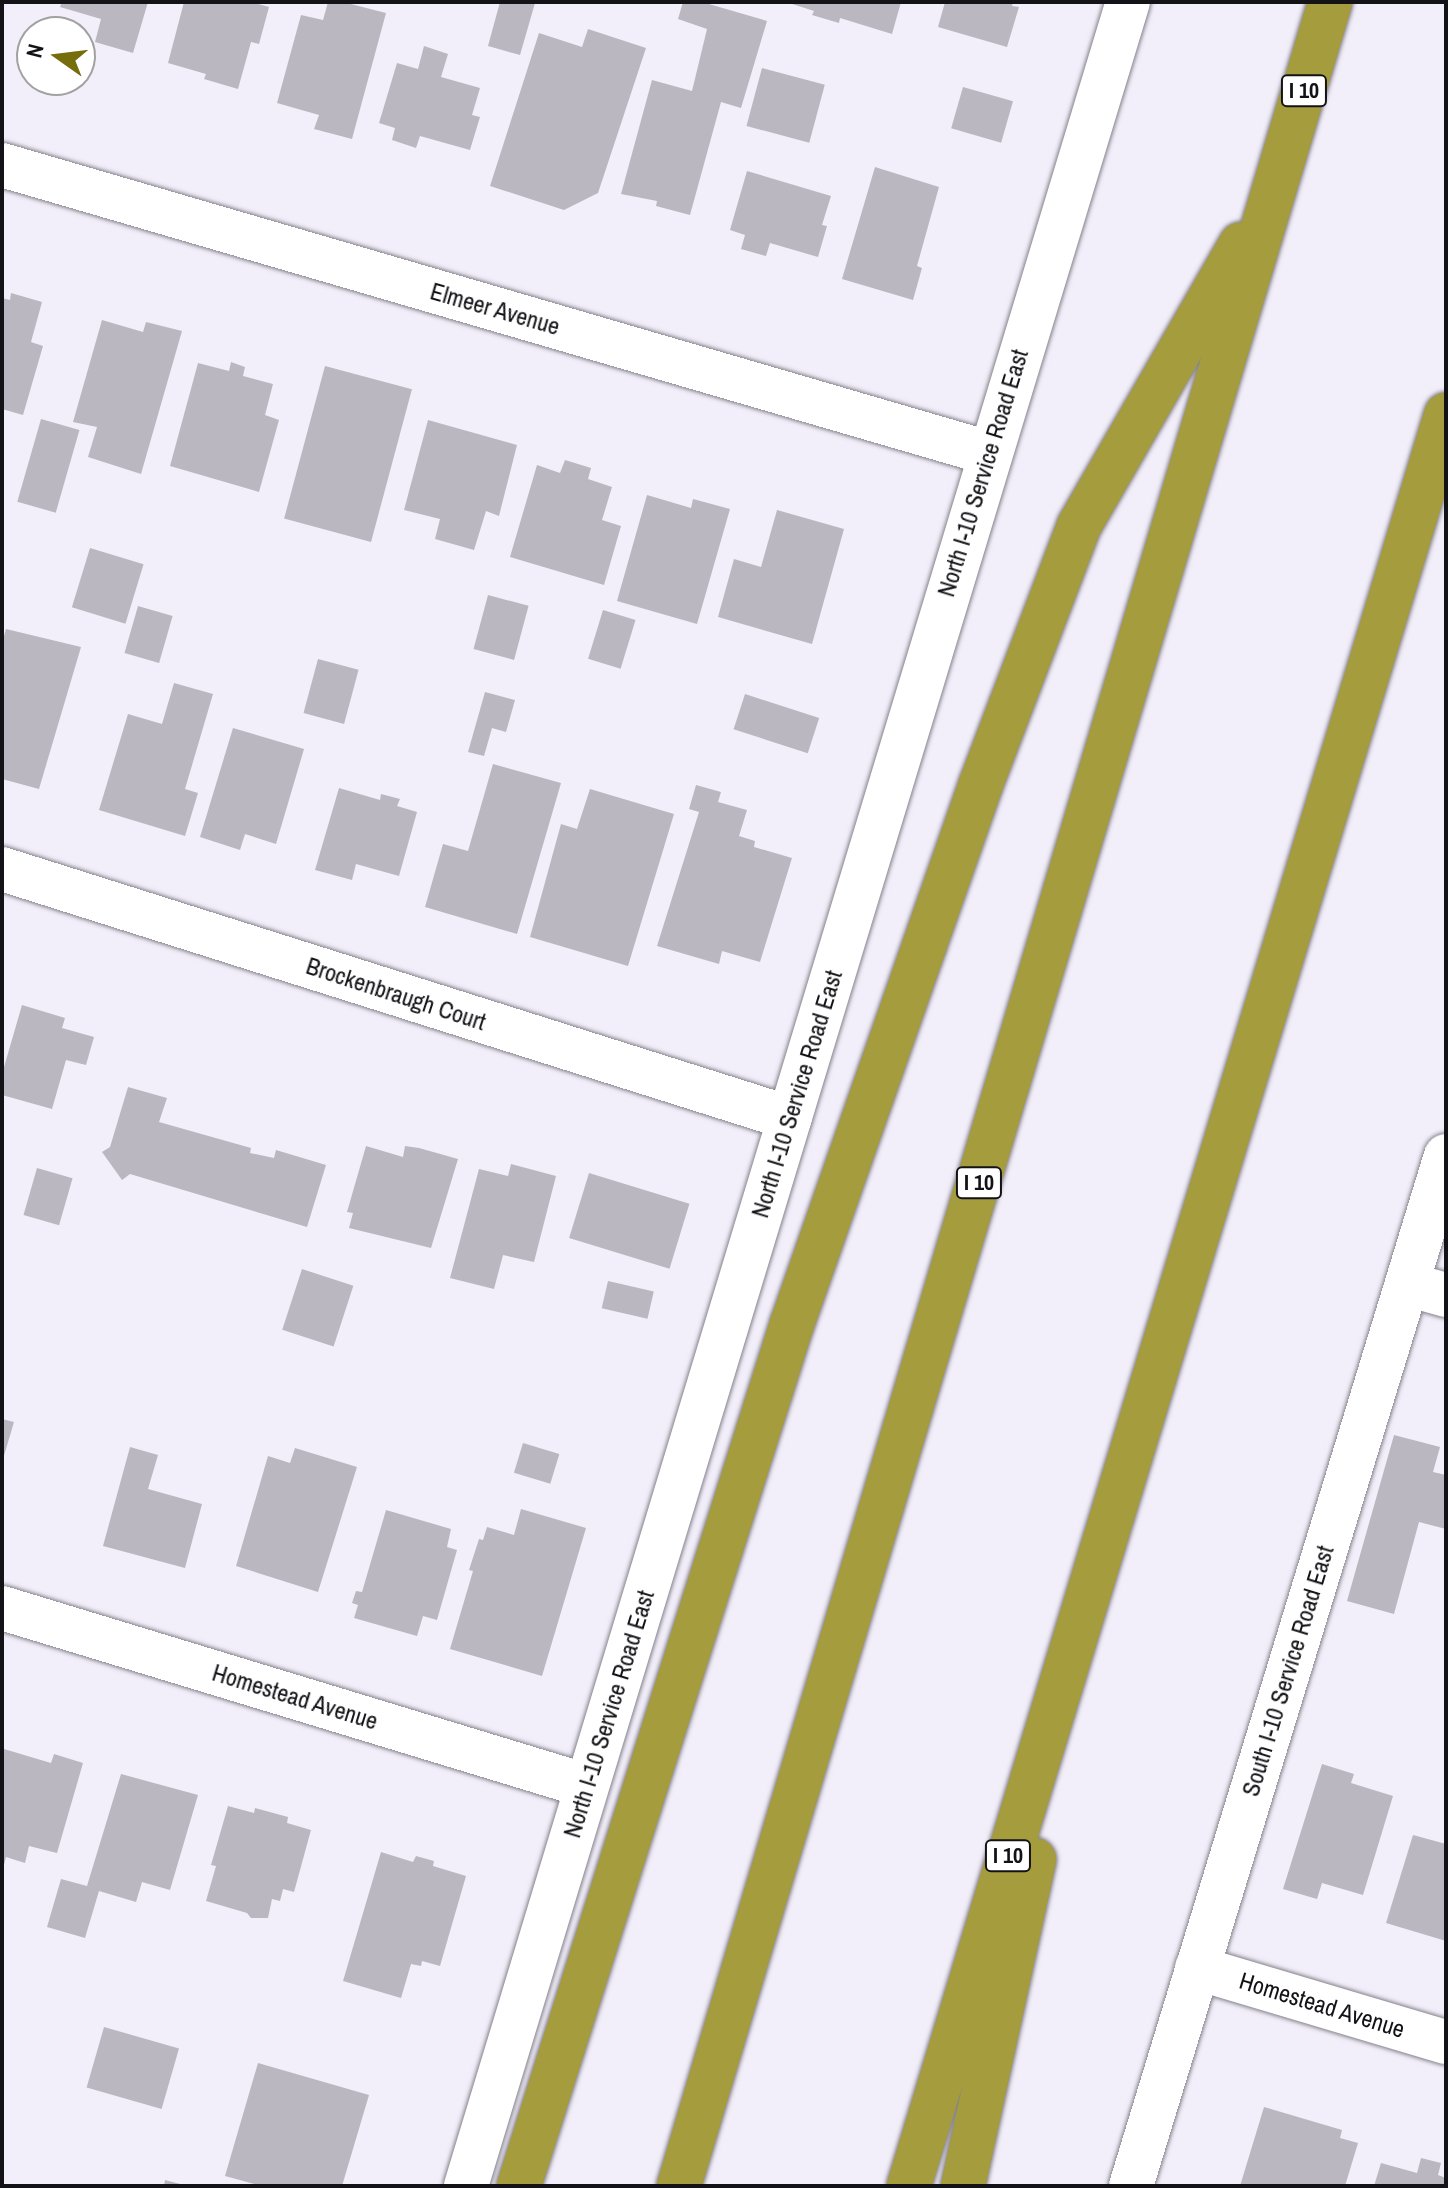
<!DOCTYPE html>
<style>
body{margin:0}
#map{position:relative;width:1448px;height:2188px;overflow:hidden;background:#f3effa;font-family:"Archivo Narrow",sans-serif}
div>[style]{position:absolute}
.building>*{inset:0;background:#bab7c1;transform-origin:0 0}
.roads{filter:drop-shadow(0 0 2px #85828c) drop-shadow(0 0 2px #85828c)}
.minor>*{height:44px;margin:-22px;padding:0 22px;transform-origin:22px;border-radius:22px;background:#fff}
.highway>*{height:44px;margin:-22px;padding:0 22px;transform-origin:22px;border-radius:22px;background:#a59c3e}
span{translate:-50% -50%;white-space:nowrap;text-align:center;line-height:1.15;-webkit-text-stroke:8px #fff;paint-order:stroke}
.shield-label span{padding:2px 6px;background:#fff;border:2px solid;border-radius:6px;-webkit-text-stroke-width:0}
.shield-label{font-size:22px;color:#131216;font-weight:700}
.street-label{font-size:24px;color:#131216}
.frame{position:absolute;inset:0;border:4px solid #131216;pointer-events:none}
.north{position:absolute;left:16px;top:16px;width:80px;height:80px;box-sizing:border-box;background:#fff;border:2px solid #a1a0a2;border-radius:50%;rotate:284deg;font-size:22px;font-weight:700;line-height:32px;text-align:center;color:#131216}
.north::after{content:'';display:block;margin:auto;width:28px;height:36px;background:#766e0c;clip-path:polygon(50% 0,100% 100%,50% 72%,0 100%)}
</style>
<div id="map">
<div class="building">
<div style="clip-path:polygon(62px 2px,148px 2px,133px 53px,95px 42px,101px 19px,60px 7px)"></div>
<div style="clip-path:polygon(184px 2px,251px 2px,269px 7px,259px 44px,251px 42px,238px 89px,204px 79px,206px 74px,168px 63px)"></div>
<div style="clip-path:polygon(328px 2px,343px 2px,386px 13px,352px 139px,314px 129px,319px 115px,277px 103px,301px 15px,323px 20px)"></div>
<div style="clip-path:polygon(500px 2px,535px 3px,520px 55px,488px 46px)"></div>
<div style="clip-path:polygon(683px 2px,702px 2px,767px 21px,741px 108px,721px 102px,690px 215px,656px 206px,657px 201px,621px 194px,652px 80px,692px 91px,707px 29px,678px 19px)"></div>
<div style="clip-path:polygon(786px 2px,901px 2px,892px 34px,840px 18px,839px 23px,812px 15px,814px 11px)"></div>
<div style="clip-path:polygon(945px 2px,1013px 2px,1012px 6px,1019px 7px,1007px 47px,938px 27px)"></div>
<div style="clip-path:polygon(588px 29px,646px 48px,598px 193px,564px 210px,490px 186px,539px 33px,582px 47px)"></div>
<div style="clip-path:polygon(424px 46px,448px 54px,441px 77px,480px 88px,472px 115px,480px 117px,470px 150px,420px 136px,416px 148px,392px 140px,395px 128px,379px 123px,397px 63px,418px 69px)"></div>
<div style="left:762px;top:68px;width:65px;height:60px;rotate:15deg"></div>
<div style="left:963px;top:87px;width:52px;height:43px;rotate:16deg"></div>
<div style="clip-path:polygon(875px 167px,939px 187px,917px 266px,922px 268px,913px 300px,842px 279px)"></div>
<div style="clip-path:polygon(747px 171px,831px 196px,822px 225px,827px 226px,818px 257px,770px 243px,766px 256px,741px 249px,745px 235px,730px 230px)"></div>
<div style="clip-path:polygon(11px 293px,42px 302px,31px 342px,43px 346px,23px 415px,2px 409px,2px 298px,10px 300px)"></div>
<div style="clip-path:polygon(102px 320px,143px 332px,146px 322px,182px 331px,141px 474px,88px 457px,97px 427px,73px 422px)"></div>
<div style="clip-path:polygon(231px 362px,245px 367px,243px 376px,273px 384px,265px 415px,279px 420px,259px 492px,170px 466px,198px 363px,229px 371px)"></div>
<div style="left:325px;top:366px;width:90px;height:158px;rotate:15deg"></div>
<div style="left:41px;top:419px;width:40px;height:86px;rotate:16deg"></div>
<div style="clip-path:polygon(428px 420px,517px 445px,499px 516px,486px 511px,474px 550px,435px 539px,440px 519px,404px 510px)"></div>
<div style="clip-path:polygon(565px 460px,591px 468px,588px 479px,612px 487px,602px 520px,621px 526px,604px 585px,510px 557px,537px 465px,560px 473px)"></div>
<div style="clip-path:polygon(647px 495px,691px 508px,693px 499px,730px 509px,697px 624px,617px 601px)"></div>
<div style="clip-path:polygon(777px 510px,844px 529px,812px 644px,718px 617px,734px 559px,761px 567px)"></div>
<div style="left:90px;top:548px;width:56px;height:62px;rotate:17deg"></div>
<div style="left:488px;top:595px;width:42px;height:56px;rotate:15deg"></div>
<div style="left:138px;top:606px;width:36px;height:49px;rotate:16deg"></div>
<div style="left:603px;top:610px;width:34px;height:51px;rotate:17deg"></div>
<div style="clip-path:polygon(6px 629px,81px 647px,39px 789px,2px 779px,2px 643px)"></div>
<div style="left:318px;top:659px;width:42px;height:56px;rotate:15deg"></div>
<div style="clip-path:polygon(174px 683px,213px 694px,185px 789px,198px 793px,185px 836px,99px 810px,128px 714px,162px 724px)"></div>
<div style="clip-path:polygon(485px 692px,515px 700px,506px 732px,492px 728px,484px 756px,468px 752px)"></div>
<div style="left:745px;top:694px;width:78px;height:37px;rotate:18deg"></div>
<div style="clip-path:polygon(233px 728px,304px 749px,276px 844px,245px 834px,240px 850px,200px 837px)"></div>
<div style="clip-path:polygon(493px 764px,561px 783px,517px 934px,425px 907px,443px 844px,468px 851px)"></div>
<div style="clip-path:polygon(696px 785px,721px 792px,718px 802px,747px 810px,739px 836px,755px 841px,754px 847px,792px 858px,760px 962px,722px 951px,719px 964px,657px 946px,699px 812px,689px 809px)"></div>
<div style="clip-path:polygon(339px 788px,380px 800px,381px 794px,400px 799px,397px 806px,417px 812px,399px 876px,356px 864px,352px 880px,315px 870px)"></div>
<div style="clip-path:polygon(590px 789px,674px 814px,628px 966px,530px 937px,561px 824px,577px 829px)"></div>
<div style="clip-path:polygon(22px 1005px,65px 1018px,62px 1028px,94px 1037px,86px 1065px,66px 1060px,52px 1109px,2px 1095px,2px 1074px)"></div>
<div style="clip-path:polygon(128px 1087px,167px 1098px,159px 1122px,251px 1148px,250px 1153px,274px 1158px,276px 1150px,326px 1165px,307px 1227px,130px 1174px,122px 1180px,102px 1152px,110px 1147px)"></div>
<div style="clip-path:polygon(366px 1146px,403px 1157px,405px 1146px,419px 1148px,458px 1159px,431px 1248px,349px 1228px,353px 1213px,347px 1212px)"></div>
<div style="clip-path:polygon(511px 1164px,556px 1176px,534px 1262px,503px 1255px,494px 1289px,450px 1278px,479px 1169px,508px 1176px)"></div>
<div style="left:37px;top:1168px;width:37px;height:49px;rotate:16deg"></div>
<div style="left:589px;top:1173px;width:105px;height:68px;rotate:17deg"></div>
<div style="left:302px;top:1269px;width:54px;height:64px;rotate:18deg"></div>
<div style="left:608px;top:1281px;width:47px;height:28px;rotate:13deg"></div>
<div style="clip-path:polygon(2px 1419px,14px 1422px,3px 1459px,2px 1459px)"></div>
<div style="clip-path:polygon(1394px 1435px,1440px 1447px,1433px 1472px,1446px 1475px,1446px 1529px,1419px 1522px,1394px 1614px,1347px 1601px)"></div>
<div style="left:523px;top:1443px;width:38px;height:31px;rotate:17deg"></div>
<div style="clip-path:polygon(130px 1447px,158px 1455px,148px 1489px,202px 1504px,185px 1568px,103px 1546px)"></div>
<div style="clip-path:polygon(295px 1448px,357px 1467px,318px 1592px,236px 1566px,268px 1456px,290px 1463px)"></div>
<div style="clip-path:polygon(521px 1509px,586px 1528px,542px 1676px,450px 1649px,473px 1571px,469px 1570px,479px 1539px,483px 1540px,487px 1527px,514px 1535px)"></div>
<div style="clip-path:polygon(386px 1510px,451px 1529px,447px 1547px,457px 1550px,437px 1620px,423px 1616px,417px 1636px,354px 1618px,358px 1605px,352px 1603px,356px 1591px,362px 1592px)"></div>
<div style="clip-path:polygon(4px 1749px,51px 1763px,54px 1754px,83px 1763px,57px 1853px,29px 1846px,25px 1863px,6px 1857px,3px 1869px)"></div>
<div style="clip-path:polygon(1322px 1764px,1354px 1774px,1351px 1783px,1393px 1796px,1363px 1895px,1322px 1883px,1317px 1899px,1283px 1889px)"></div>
<div style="clip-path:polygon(121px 1774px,198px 1795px,170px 1890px,142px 1882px,136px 1902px,99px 1891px,85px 1938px,47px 1927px,61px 1879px,87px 1886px)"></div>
<div style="clip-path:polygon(228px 1806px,254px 1813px,255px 1808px,288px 1817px,287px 1823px,311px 1830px,294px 1892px,283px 1889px,280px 1901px,272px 1899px,268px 1918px,251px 1918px,247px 1913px,206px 1901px,216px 1866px,211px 1865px)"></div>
<div style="clip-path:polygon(1413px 1835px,1446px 1844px,1446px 1941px,1386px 1923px)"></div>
<div style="clip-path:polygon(381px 1852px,413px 1862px,416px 1856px,434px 1861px,433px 1866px,466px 1876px,440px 1966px,422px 1961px,421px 1966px,411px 1964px,401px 1998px,343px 1981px)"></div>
<div style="left:104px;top:2027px;width:78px;height:63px;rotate:16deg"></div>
<div style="clip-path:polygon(258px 2063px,369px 2095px,342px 2186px,261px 2186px,225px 2176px)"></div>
<div style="clip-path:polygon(1264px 2107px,1342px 2130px,1340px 2138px,1358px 2143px,1345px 2186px,1240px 2186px)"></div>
<div style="clip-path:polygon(1421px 2158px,1441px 2163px,1438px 2175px,1446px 2178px,1446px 2186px,1374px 2186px,1381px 2163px,1417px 2173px)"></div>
<div style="clip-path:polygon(165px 2180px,184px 2185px,184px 2186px,164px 2186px)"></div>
</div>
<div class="roads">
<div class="minor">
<div style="left:2px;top:165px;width:1028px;rotate:16.27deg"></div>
<div style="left:2px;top:869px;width:826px;rotate:17.54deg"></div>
<div style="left:1407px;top:1284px;width:41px;rotate:15.8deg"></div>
<div style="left:2px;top:1608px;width:611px;rotate:16.92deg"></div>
<div style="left:1197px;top:1968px;width:260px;rotate:16.6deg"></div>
<div style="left:466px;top:2186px;width:2282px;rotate:-73.14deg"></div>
<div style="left:1131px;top:2186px;width:1077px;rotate:-73deg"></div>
</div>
<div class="highway">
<div style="left:519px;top:2186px;width:904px;rotate:-72.43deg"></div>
<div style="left:792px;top:1324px;width:572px;rotate:-70.71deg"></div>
<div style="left:981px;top:784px;width:276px;rotate:-69.2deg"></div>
<div style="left:1079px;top:526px;width:325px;rotate:-60.1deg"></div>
<div style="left:679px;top:2186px;width:2279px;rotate:-73.4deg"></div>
<div style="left:909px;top:2186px;width:1851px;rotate:-73.13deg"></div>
<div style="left:963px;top:2186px;width:334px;rotate:-77.7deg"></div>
</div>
</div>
<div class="shield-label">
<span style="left:1304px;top:91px">I 10</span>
<span style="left:979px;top:1183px">I 10</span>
<span style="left:1008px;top:1856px">I 10</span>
</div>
<div class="street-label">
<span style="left:495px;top:309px;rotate:16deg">Elmeer Avenue</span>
<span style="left:983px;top:473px;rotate:-73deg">North I-10 Service Road East</span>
<span style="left:396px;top:994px;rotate:18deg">Brockenbraugh Court</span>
<span style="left:797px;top:1094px;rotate:-73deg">North I-10 Service Road East</span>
<span style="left:1288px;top:1671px;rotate:-73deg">South I-10 Service Road East</span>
<span style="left:295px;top:1697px;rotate:17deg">Homestead Avenue</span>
<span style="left:609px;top:1714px;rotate:-73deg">North I-10 Service Road East</span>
<span style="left:1322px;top:2005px;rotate:17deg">Homestead Avenue</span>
</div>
<div class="frame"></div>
<div class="north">N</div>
</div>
